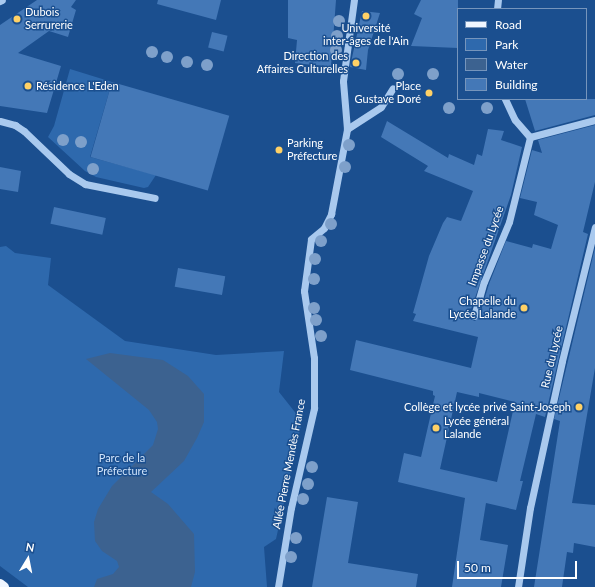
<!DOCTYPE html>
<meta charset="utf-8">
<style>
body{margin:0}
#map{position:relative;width:595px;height:587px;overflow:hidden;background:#1b4f8f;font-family:Lato,sans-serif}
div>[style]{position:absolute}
.green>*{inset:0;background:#2e69ad}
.water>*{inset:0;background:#3c6290}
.building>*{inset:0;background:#4478b7;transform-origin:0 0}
.minor>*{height:7px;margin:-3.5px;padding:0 3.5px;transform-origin:3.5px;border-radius:3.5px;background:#a9c9ee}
.major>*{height:10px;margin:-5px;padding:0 5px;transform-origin:5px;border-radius:5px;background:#f0f6ff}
.trees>*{width:12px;height:12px;margin:-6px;border-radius:50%;background:#7ea0ca}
.dots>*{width:11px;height:11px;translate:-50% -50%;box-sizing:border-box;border:2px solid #1b4f8f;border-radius:50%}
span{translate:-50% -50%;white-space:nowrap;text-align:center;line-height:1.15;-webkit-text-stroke:3px #1b4f8f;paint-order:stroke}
.poi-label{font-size:11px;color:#fff}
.left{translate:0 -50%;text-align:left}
.right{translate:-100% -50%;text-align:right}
.street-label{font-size:11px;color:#fff}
.park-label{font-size:11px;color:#cfe3fa}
.legend{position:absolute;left:457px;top:8px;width:130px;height:92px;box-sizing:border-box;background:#1b4f8f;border:1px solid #7695bc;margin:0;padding:5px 7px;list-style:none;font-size:12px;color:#fff}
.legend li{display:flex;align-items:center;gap:8px;height:20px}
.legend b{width:20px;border:1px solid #7695bc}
.north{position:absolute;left:8px;top:539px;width:40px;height:40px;-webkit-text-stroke:3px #1b4f8f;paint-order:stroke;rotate:10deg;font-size:11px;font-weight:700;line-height:16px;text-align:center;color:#fff}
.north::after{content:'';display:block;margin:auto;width:14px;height:18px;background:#fff;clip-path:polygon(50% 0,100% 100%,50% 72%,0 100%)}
.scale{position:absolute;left:457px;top:561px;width:120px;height:18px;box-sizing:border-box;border:2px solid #fff;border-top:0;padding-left:5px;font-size:12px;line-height:14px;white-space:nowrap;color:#fff;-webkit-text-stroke:3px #1b4f8f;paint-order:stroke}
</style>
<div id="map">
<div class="green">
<div style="clip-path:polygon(70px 69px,112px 82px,90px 157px,156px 175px,148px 187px,144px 188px,96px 177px,85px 171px,48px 137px,54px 126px)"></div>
<div style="clip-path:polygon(6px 246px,15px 253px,51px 258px,48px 285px,125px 341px,216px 355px,284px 351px,279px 392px,302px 421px,276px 539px,264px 547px,267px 587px,28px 587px,0 566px,0 247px)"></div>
</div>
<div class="water">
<div style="clip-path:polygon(110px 353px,163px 360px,188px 376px,204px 394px,204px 422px,197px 438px,184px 461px,151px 492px,168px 504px,194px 534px,195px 572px,191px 587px,94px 587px,97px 579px,113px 574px,119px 567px,117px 561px,102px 551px,95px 541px,94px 522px,98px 509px,112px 486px,153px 445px,158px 429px,157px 422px,149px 410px,86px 359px)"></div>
</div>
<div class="building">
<div style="clip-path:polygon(37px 0,76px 0,71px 7px,76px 10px,68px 37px,49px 31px,18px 53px,61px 66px,47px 113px,0 106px,0 25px)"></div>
<div style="clip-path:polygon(158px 0,221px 0,216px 20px,157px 4px)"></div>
<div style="clip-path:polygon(288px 0,336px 0,331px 67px,295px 63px,297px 40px,288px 38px)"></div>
<div style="clip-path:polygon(421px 0,458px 0,458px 48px,411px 46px,422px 18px,414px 14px)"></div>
<div style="clip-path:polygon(362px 11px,380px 13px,368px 50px,366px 70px,350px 67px)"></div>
<div style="left:212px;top:32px;width:16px;height:16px;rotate:14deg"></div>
<div style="left:112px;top:82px;width:122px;height:78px;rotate:16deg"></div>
<div style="clip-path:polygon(525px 99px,595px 99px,595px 115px,535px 131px)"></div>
<div style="clip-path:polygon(evenodd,387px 121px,448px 158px,449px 154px,474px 165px,477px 154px,482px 156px,488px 129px,504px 131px,501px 140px,522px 147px,511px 195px,469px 315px,470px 319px,475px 321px,479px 317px,489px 284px,506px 241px,532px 248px,533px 244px,551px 249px,558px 225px,534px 215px,537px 202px,520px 198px,532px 150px,542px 153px,538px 140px,595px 125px,595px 182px,583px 232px,588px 234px,545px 417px,536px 414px,520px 481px,523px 481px,516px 510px,486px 503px,480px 540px,508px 545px,501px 587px,452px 587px,465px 498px,398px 482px,404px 453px,421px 457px,435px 396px,433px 395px,433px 391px,350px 370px,356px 340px,471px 368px,478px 337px,413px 321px,416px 314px,413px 313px,429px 256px,443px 223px,447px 217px,461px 221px,473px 191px,424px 171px,428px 166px,381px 137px,387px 121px,457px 392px,479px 397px,479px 393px,515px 402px,497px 482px,440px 469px,457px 392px)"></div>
<div style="clip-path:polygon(0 167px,21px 171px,18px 192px,0 189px)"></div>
<div style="left:54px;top:207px;width:53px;height:17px;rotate:12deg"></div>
<div style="clip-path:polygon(595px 248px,595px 368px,572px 503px,595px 505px,595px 547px,574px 543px,573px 553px,567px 552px,562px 587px,534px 587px,560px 421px,554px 419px)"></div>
<div style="left:178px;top:268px;width:48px;height:19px;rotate:10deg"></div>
<div style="clip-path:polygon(327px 497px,358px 502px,348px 563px,418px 574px,416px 587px,312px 587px)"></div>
</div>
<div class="minor">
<div style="left:0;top:1px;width:2px;rotate:-27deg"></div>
<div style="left:497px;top:9px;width:9px;rotate:-84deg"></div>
<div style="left:505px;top:99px;width:23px;rotate:65deg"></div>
<div style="left:515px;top:120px;width:23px;rotate:49deg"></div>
<div style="left:530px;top:137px;width:67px;rotate:-14.7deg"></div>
<div style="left:0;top:121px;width:16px;rotate:15deg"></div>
<div style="left:15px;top:125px;width:11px;rotate:34deg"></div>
<div style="left:24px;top:131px;width:62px;rotate:43.7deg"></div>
<div style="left:69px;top:174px;width:19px;rotate:32deg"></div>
<div style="left:85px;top:184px;width:71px;rotate:11.3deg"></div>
<div style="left:347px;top:129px;width:40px;rotate:-32.9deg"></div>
<div style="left:381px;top:107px;width:22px;rotate:-58deg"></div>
<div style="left:474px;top:316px;width:35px;rotate:-74deg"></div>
<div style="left:484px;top:282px;width:65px;rotate:-67.4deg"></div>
<div style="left:509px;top:222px;width:88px;rotate:-76.1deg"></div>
<div style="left:278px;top:587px;width:80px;rotate:-80.7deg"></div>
<div style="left:291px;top:508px;width:103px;rotate:-77deg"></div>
<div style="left:314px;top:408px;width:50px;rotate:-90deg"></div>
<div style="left:314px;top:358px;width:68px;rotate:-98.5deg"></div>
<div style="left:304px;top:291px;width:52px;rotate:-82.3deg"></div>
<div style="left:311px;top:239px;width:17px;rotate:-40deg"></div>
<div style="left:324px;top:228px;width:16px;rotate:-63deg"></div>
<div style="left:331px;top:214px;width:86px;rotate:-79.3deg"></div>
<div style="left:347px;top:129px;width:48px;rotate:-94.8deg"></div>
<div style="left:343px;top:81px;width:82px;rotate:-82.3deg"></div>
<div style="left:518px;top:587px;width:80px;rotate:-81.4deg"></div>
<div style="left:530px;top:508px;width:150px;rotate:-77.7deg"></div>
<div style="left:562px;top:361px;width:138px;rotate:-76.2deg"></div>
</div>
<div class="major">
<div style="left:0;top:584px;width:5px;rotate:37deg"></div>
</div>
<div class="trees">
<div style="left:339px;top:21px"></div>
<div style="left:337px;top:36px"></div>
<div style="left:336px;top:50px"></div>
<div style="left:152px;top:52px"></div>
<div style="left:167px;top:57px"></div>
<div style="left:187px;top:62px"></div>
<div style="left:207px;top:65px"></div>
<div style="left:398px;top:74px"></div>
<div style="left:433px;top:74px"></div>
<div style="left:449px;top:108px"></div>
<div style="left:487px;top:108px"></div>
<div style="left:63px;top:140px"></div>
<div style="left:81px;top:142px"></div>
<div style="left:349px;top:145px"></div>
<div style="left:345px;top:167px"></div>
<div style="left:93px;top:169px"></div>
<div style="left:331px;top:224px"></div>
<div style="left:321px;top:241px"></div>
<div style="left:315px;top:259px"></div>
<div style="left:314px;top:279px"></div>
<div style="left:314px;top:308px"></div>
<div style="left:316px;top:320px"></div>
<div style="left:321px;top:336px"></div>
<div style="left:312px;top:467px"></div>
<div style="left:308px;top:484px"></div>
<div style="left:303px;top:499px"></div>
<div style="left:296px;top:538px"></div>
<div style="left:291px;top:557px"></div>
</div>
<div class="dots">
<div style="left:366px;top:16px;background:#ffd166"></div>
<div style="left:17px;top:19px;background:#ffd166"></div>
<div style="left:356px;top:63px;background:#ffd166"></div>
<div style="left:28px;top:86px;background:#ffd166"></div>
<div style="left:429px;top:93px;background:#ffd166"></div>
<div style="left:279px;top:150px;background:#ffd166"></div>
<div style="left:524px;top:308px;background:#ffd166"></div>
<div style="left:579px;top:407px;background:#ffd166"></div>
<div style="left:436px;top:428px;background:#ffd166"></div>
</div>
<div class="poi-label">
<span class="left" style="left:25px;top:19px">Dubois<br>Serrurerie</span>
<span style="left:366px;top:35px">Université<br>inter-âges de l'Ain</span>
<span class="right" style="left:348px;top:63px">Direction des<br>Affaires Culturelles</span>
<span class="left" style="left:36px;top:86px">Résidence L'Eden</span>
<span class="right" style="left:421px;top:93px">Place<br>Gustave Doré</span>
<span class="left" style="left:287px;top:150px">Parking<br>Préfecture</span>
<span class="right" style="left:516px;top:308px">Chapelle du<br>Lycée Lalande</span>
<span class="right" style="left:571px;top:407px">Collège et lycée privé Saint-Joseph</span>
<span class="left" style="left:444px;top:428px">Lycée général<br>Lalande</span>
</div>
<div class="street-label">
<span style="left:486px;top:246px;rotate:-70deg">Impasse du Lycée</span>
<span style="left:552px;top:357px;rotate:-77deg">Rue du Lycée</span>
<span style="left:289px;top:464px;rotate:-79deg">Allée Pierre Mendès France</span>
</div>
<div class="park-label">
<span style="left:122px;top:465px">Parc de la<br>Préfecture</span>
</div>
<ul class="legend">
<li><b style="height:5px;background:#f0f6ff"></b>Road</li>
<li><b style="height:11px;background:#2e69ad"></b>Park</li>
<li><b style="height:11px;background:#3c6290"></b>Water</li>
<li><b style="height:11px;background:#4478b7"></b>Building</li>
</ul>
<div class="north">N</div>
<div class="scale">50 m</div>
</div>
